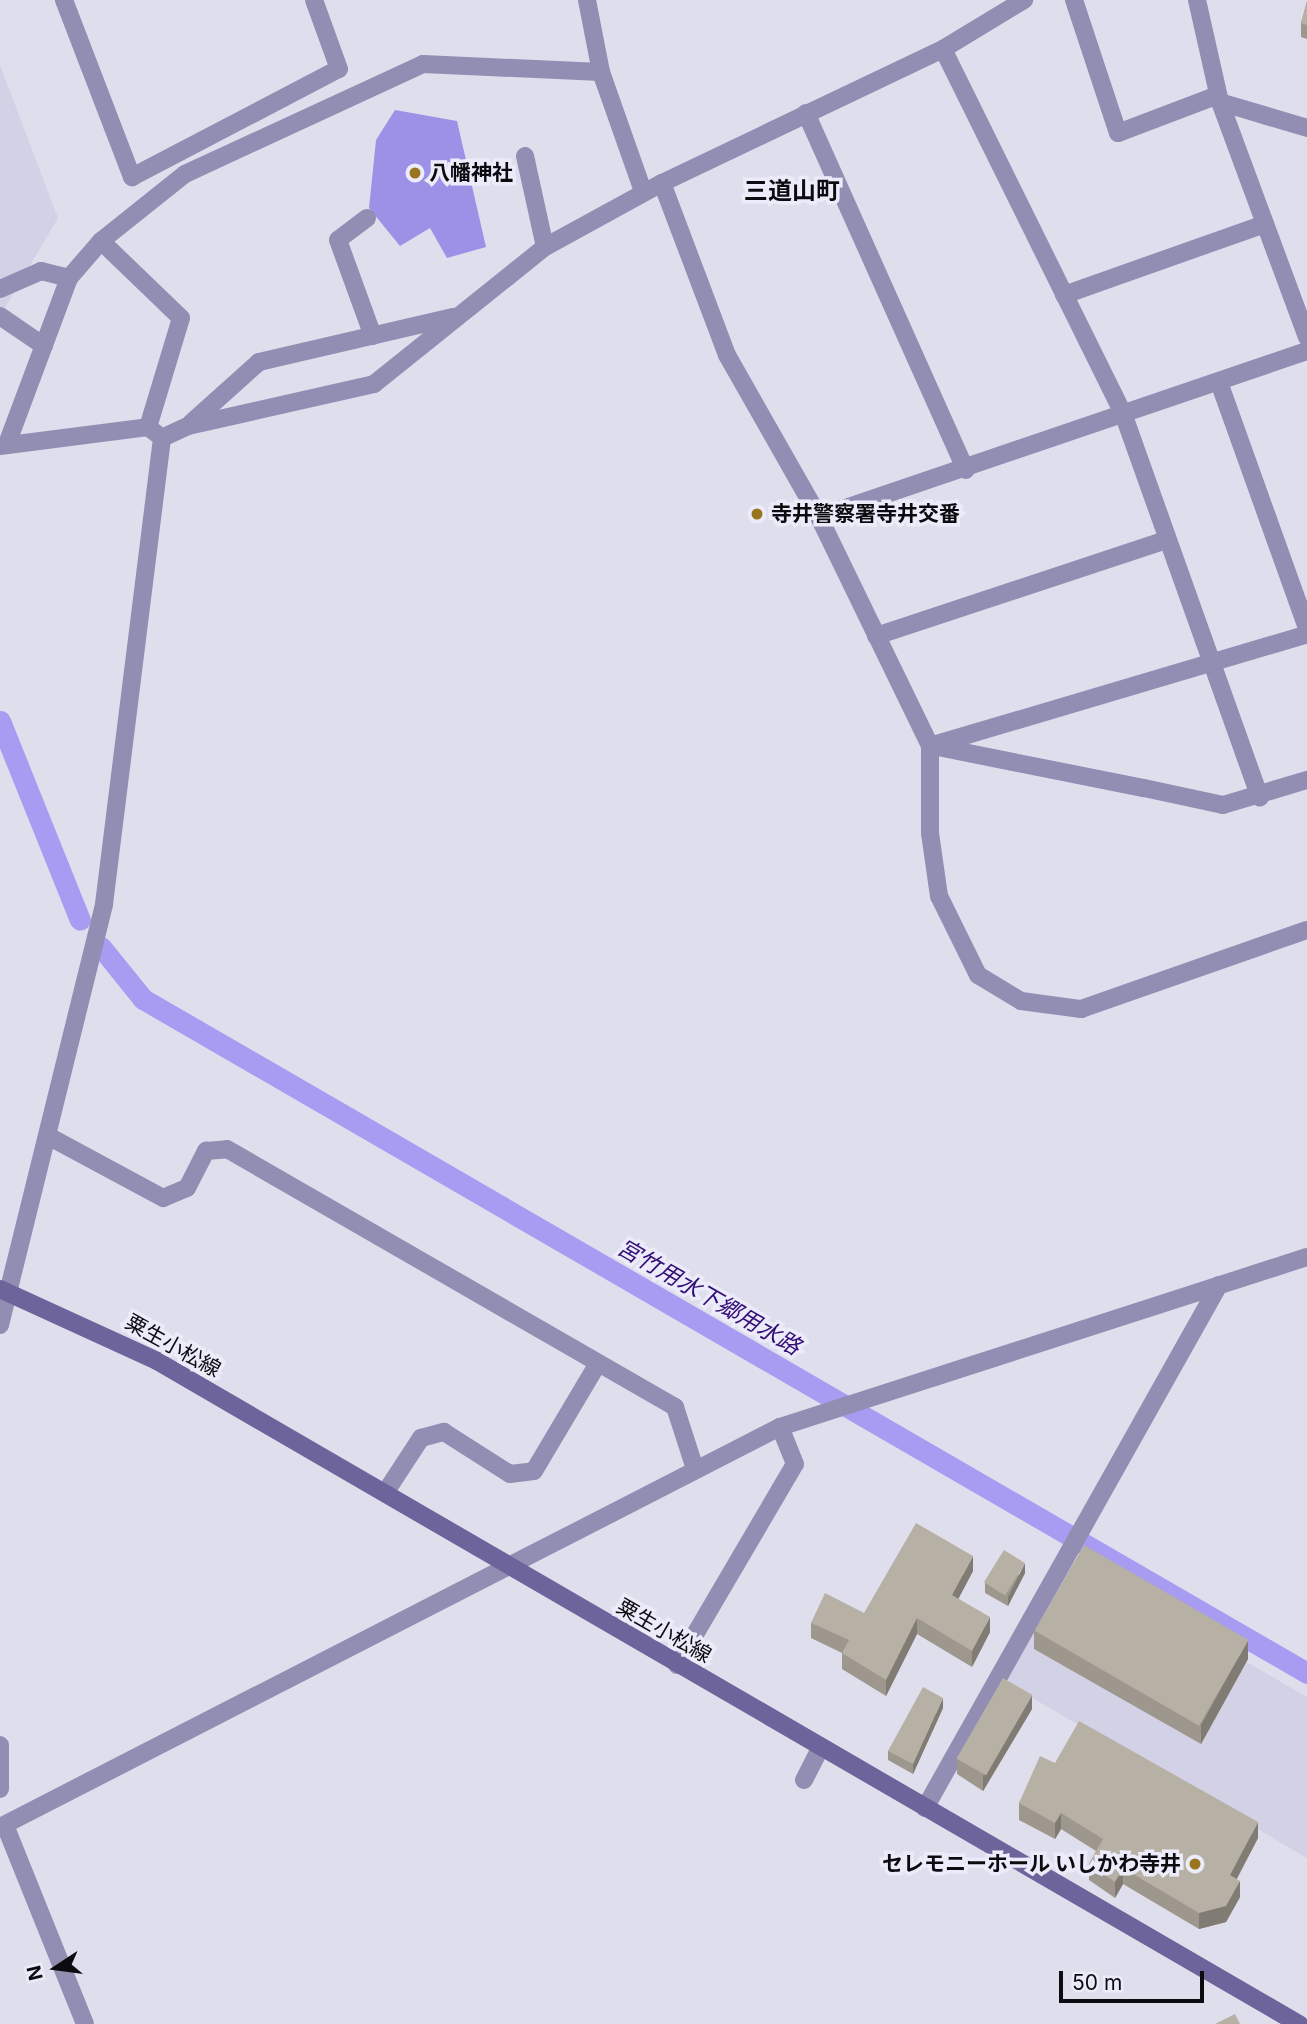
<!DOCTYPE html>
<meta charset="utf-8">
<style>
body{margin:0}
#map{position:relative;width:1307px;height:2024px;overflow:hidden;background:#dfdeec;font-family:Inter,"Noto Sans JP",sans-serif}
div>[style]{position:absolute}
.built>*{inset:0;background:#d3d1e6}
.forest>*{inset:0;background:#9d90e7}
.canal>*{height:21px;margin:-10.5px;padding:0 10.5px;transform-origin:10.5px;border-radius:10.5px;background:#a79bf2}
.minor>*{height:18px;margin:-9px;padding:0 9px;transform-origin:9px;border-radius:9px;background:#918db3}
.tertiary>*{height:18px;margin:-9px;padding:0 9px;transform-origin:9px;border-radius:9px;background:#918db3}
.secondary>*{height:18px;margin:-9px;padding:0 9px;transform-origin:9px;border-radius:9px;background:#6c649b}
.wall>*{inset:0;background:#9d978d}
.shaded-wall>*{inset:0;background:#807b73}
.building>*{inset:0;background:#b7b0a4;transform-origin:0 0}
.dots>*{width:19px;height:19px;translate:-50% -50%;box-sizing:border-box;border:4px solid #ecebfa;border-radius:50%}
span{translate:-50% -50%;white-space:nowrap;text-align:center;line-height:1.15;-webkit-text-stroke:7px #ecebfa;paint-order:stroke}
.poi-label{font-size:21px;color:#0c0c10;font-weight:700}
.left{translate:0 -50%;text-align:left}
.right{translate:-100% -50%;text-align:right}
.street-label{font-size:21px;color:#0c0c10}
.water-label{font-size:23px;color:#320e75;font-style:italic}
.quarter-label{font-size:24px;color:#0c0c10;font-weight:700}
.north{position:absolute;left:21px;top:1933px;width:70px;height:70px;-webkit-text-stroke:5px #ecebfa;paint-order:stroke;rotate:257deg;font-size:19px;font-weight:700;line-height:28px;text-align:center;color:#0c0c10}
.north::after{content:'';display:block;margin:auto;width:24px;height:32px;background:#0c0c10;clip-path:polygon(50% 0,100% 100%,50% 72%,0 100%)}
.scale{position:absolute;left:1059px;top:1971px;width:145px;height:32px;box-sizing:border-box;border:4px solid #0c0c10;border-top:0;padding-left:9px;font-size:21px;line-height:24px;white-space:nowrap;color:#0c0c10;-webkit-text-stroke:5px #ecebfa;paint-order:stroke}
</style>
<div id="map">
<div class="built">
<div style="clip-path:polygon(0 65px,58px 218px,0 316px)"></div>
<div style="clip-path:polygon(1069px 1559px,1307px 1697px,1307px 1858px,1003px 1681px)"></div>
</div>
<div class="forest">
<div style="clip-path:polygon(395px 110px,457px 121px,486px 247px,447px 258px,430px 228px,400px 246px,369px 208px,376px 140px)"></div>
</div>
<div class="canal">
<div style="left:0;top:721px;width:214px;rotate:68.1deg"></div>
<div style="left:101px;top:947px;width:67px;rotate:51.1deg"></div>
<div style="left:143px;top:999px;width:1345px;rotate:30.07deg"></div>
</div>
<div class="minor">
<div style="left:64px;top:0;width:190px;rotate:69deg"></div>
<div style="left:132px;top:177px;width:233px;rotate:-27.6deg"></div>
<div style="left:339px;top:69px;width:73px;rotate:-109.9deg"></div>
<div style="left:587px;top:0;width:73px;rotate:79deg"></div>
<div style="left:601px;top:72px;width:126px;rotate:70.6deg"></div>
<div style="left:1074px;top:0;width:140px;rotate:71.7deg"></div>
<div style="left:1118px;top:133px;width:107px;rotate:-20.8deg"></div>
<div style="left:943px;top:49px;width:409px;rotate:63.7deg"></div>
<div style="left:1124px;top:416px;width:405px;rotate:70.4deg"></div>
<div style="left:1220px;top:102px;width:91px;rotate:16.6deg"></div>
<div style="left:806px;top:113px;width:391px;rotate:65.9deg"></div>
<div style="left:525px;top:156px;width:93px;rotate:77.6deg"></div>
<div style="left:367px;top:218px;width:36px;rotate:143deg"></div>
<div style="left:338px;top:240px;width:102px;rotate:70deg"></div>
<div style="left:101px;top:241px;width:111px;rotate:43.9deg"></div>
<div style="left:181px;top:318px;width:114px;rotate:106.8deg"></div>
<div style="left:0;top:289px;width:45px;rotate:-23.7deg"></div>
<div style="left:41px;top:271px;width:29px;rotate:14deg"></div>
<div style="left:1064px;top:295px;width:213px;rotate:-19.5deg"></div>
<div style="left:0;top:316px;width:53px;rotate:34.3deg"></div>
<div style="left:1220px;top:385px;width:258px;rotate:70.3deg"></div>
<div style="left:191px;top:423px;width:91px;rotate:-41.9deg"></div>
<div style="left:259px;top:362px;width:199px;rotate:-13.1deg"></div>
<div style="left:162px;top:438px;width:29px;rotate:-25deg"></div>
<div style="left:188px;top:426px;width:191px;rotate:-12.7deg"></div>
<div style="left:374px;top:384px;width:219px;rotate:-38.7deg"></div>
<div style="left:545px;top:247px;width:133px;rotate:-28.7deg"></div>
<div style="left:662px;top:183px;width:184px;rotate:69.3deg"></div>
<div style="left:727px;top:355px;width:186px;rotate:60.4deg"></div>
<div style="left:819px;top:517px;width:254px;rotate:64.1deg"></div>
<div style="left:930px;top:746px;width:87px;rotate:90deg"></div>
<div style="left:930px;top:833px;width:64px;rotate:81.9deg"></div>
<div style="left:939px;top:896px;width:88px;rotate:63.7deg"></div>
<div style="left:978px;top:975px;width:50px;rotate:31.2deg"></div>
<div style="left:1021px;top:1001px;width:61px;rotate:7.6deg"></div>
<div style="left:1081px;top:1009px;width:239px;rotate:-19.3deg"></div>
<div style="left:7px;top:444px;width:177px;rotate:-69.5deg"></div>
<div style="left:69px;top:278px;width:49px;rotate:-49.1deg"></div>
<div style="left:101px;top:241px;width:107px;rotate:-38.6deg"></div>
<div style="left:185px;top:174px;width:262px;rotate:-24.8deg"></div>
<div style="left:423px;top:64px;width:178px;rotate:2.6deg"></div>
<div style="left:0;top:446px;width:149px;rotate:-7.3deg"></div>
<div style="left:148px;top:427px;width:11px;rotate:38deg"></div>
<div style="left:819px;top:517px;width:515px;rotate:-18.79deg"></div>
<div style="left:876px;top:636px;width:306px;rotate:-18.3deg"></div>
<div style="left:930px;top:746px;width:393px;rotate:-16.5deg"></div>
<div style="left:933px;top:746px;width:215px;rotate:11.3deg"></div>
<div style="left:48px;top:1136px;width:131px;rotate:28.3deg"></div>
<div style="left:163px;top:1198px;width:26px;rotate:-23deg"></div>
<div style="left:187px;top:1188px;width:42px;rotate:-62.8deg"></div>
<div style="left:206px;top:1151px;width:21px;rotate:-5deg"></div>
<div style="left:227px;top:1149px;width:517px;rotate:29.94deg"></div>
<div style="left:675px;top:1407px;width:62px;rotate:72.1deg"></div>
<div style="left:0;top:1325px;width:434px;rotate:-76.1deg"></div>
<div style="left:104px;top:904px;width:470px;rotate:-82.9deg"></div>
<div style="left:385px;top:1493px;width:66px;rotate:-56.8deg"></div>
<div style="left:421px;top:1438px;width:24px;rotate:-15deg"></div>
<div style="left:444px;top:1432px;width:78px;rotate:32.5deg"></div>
<div style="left:510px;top:1474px;width:24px;rotate:-7deg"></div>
<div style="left:534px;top:1471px;width:123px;rotate:-59.3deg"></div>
<div style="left:677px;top:1665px;width:233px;rotate:-59.6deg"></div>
<div style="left:795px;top:1464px;width:40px;rotate:-112deg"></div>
<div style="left:0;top:1745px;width:44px;rotate:90deg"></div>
<div style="left:804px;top:1780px;width:35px;rotate:-63deg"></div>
<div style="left:925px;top:1808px;width:600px;rotate:-60.66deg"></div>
<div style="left:5px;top:1825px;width:214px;rotate:68.1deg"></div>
</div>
<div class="tertiary">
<div style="left:1197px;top:0;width:105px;rotate:77.3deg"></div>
<div style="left:1220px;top:102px;width:251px;rotate:69.7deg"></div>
<div style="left:662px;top:183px;width:311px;rotate:-25.5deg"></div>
<div style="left:943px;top:49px;width:95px;rotate:-31.2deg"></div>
<div style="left:1144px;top:788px;width:81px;rotate:12.1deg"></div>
<div style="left:1223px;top:805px;width:88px;rotate:-16.6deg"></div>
<div style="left:0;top:1827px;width:877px;rotate:-27.15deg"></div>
<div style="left:780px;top:1427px;width:554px;rotate:-17.88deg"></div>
</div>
<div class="secondary">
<div style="left:0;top:1289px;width:173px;rotate:24.6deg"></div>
<div style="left:157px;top:1361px;width:1321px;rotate:30.14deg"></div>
</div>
<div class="wall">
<div style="clip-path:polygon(1307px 1px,1307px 39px,1301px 37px,1301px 23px)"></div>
<div style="clip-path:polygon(973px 1571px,958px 1599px,990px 1632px,972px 1667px,917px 1634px,886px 1696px,842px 1669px,842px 1653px,811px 1638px,811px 1623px,864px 1613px)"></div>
<div style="clip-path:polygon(1025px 1573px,1008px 1606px,985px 1593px,985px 1583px)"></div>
<div style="clip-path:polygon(1034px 1630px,1248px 1659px,1201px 1744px,1034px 1649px)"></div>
<div style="clip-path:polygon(943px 1708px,913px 1774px,888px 1760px,888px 1751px)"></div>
<div style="clip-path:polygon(1032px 1709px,983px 1791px,957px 1774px,957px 1759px)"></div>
<div style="clip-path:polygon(1055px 1763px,1258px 1838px,1237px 1879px,1240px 1897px,1226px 1922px,1199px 1929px,1123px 1884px,1115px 1898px,1089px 1880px,1089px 1864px,1096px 1851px,1061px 1829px,1055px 1839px,1019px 1820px,1019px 1803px)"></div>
</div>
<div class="shaded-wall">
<div style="clip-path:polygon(973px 1556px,973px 1571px,952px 1611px,952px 1595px)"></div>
<div style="clip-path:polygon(1025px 1563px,1025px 1573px,1008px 1606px,1008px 1597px)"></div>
<div style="clip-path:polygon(990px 1617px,990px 1632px,972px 1667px,972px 1651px)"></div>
<div style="clip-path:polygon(917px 1618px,917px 1634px,886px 1696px,886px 1680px)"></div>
<div style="clip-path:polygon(1248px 1640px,1248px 1659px,1201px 1744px,1201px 1725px)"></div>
<div style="clip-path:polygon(1032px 1695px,1032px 1709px,983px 1791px,983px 1776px)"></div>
<div style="clip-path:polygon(943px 1698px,943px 1708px,913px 1774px,913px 1764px)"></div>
<div style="clip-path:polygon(1061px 1813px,1061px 1829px,1055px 1839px,1055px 1823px)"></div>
<div style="clip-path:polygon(1258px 1822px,1258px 1838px,1230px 1891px,1230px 1875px)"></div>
<div style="clip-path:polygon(1123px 1868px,1123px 1884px,1115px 1898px,1115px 1882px)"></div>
<div style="clip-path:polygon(1240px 1881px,1240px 1897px,1226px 1922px,1199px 1929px,1199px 1913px)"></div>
</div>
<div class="building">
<div style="clip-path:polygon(1307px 1px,1307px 25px,1301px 23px)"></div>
<div style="clip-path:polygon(916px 1523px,973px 1556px,952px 1595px,990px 1617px,972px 1651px,917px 1618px,886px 1680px,842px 1653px,849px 1640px,811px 1623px,825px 1593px,864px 1613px)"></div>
<div style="left:1084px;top:1545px;width:190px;height:99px;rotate:30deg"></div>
<div style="left:1004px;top:1550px;width:25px;height:38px;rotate:32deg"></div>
<div style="left:1003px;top:1678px;width:34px;height:93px;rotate:30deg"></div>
<div style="clip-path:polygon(923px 1687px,943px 1698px,913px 1764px,888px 1751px)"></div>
<div style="clip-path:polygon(1079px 1721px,1258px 1822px,1230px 1875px,1240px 1881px,1226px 1906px,1199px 1913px,1123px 1868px,1115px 1882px,1089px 1864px,1103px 1839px,1061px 1813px,1055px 1823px,1019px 1803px,1040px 1756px,1055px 1763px)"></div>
<div style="clip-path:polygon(1235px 2014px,1240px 2024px,1215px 2024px)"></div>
</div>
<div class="dots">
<div style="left:415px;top:173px;background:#99751f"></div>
<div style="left:757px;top:514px;background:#99751f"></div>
<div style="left:1195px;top:1864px;background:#99751f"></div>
</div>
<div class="poi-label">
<span class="left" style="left:429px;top:173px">八幡神社</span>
<span class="left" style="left:771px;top:514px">寺井警察署寺井交番</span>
<span class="right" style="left:1181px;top:1864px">セレモニーホール いしかわ寺井</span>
</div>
<div class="street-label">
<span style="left:173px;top:1346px;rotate:29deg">粟生小松線</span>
<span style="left:664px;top:1631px;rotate:30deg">粟生小松線</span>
</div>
<div class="water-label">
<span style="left:709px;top:1297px;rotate:30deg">宮竹用水下郷用水路</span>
</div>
<div class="quarter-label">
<span style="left:792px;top:191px">三道山町</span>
</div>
<div class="north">N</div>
<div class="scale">50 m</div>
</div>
